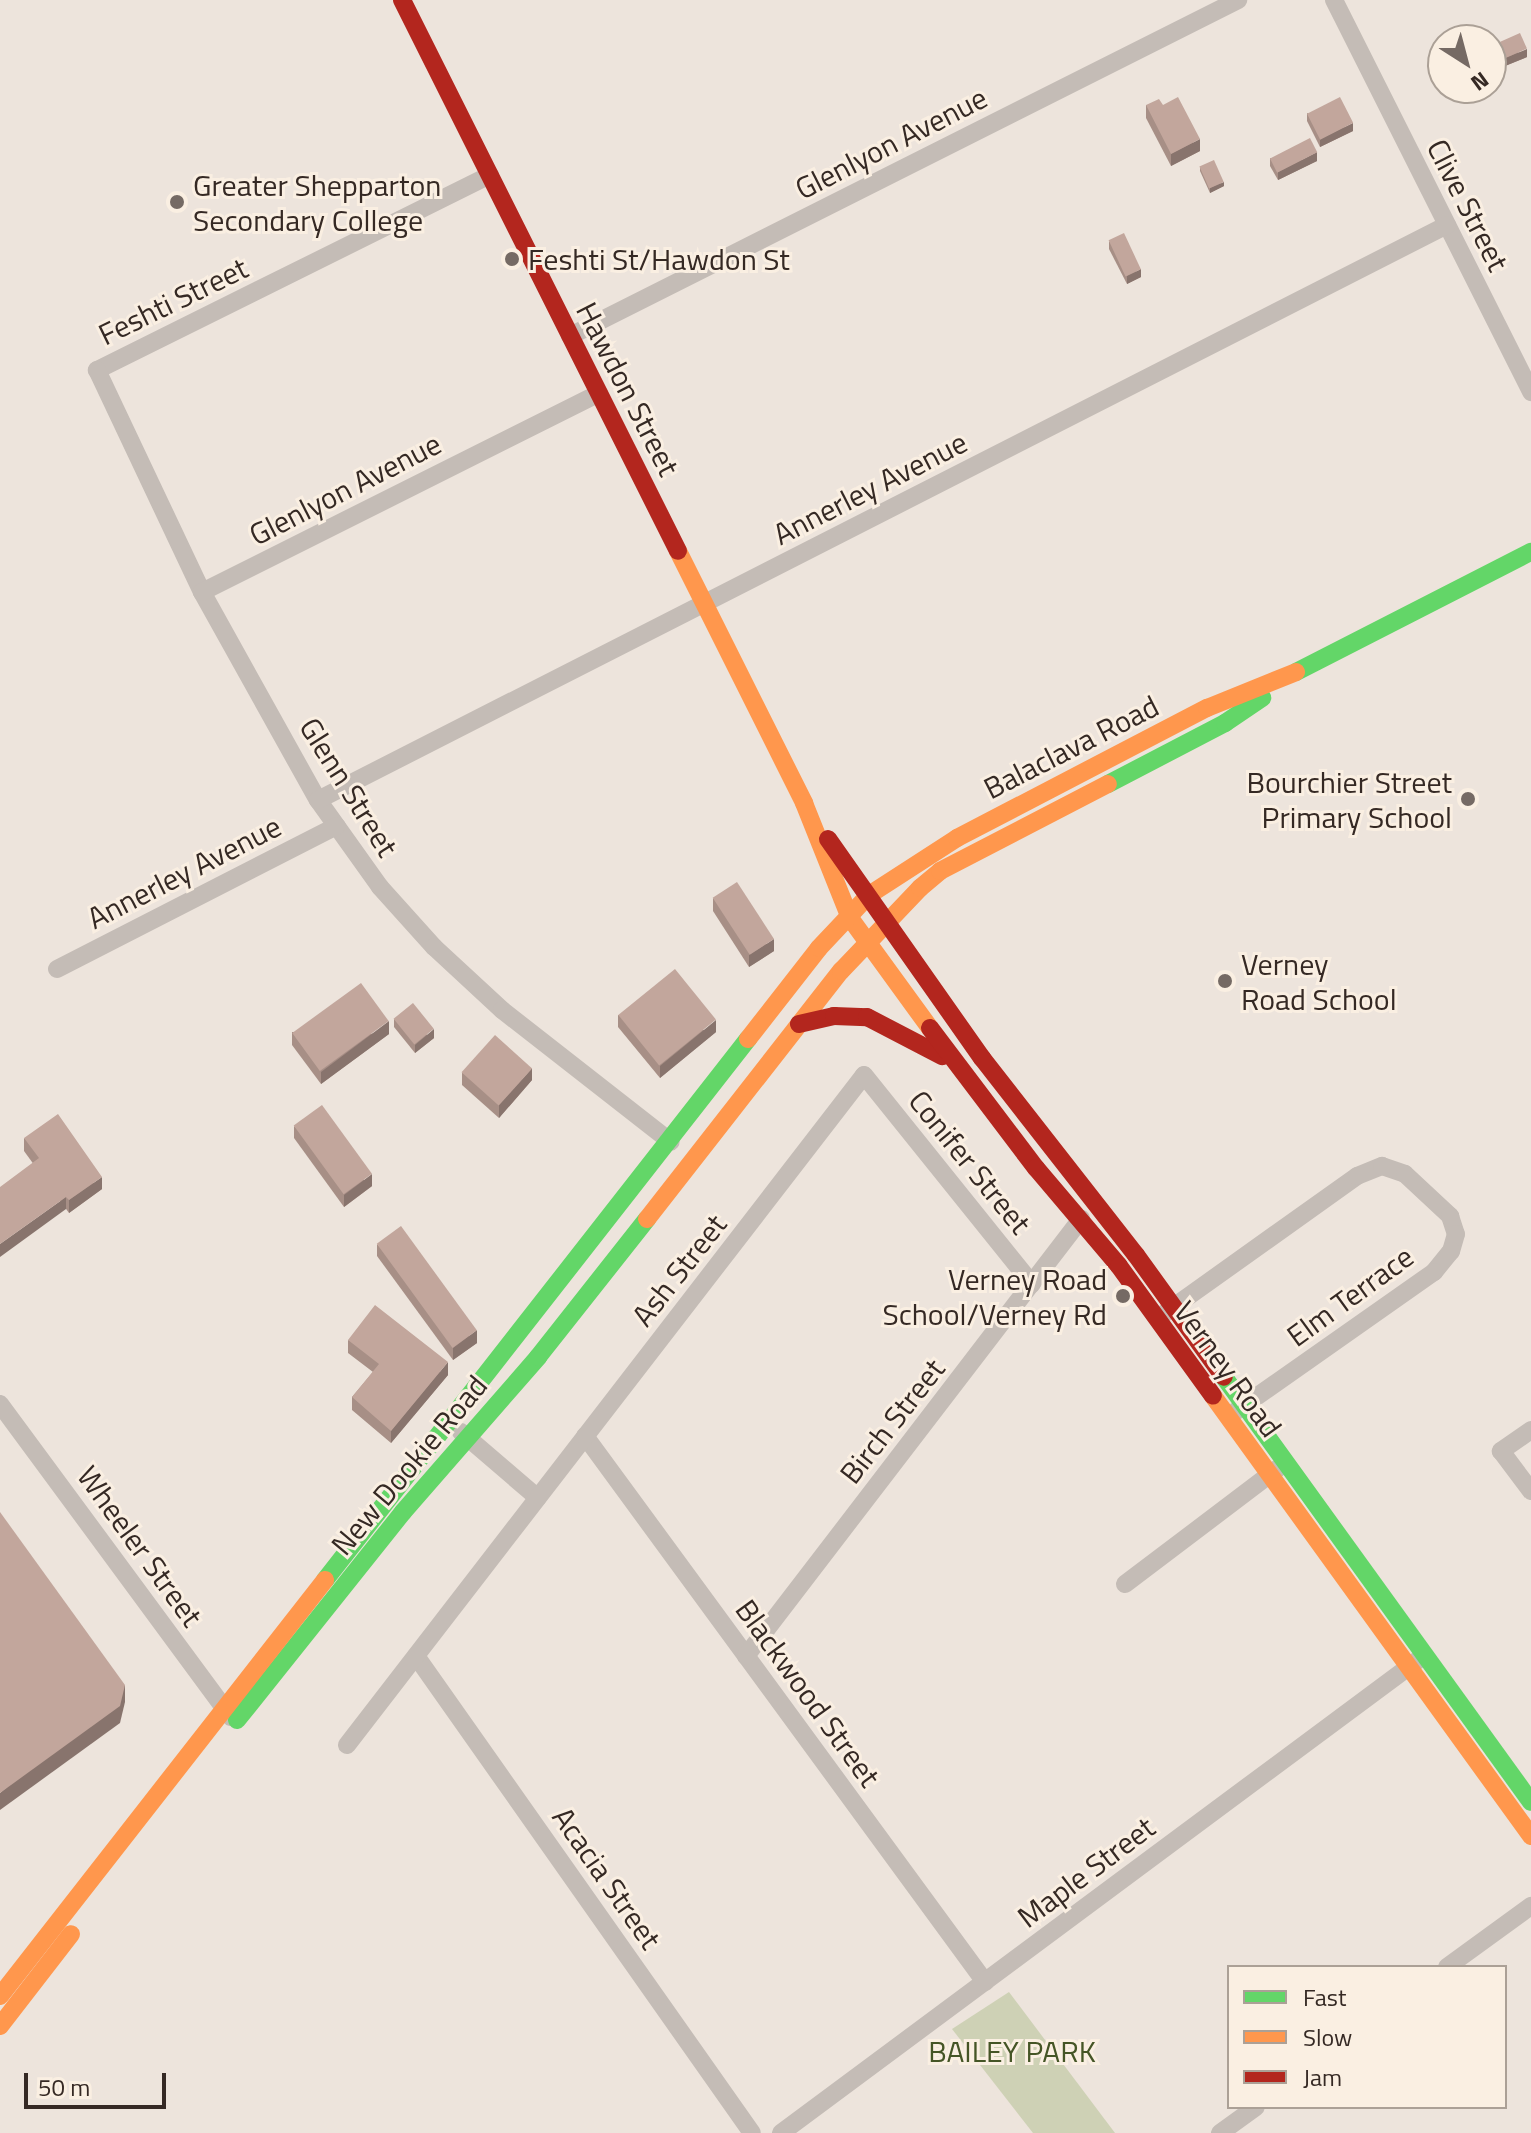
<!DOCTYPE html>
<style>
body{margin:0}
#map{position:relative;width:1531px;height:2133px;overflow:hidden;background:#ede4dc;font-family:"Titillium Web",sans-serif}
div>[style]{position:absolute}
.green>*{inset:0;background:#ced1b5}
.street>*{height:18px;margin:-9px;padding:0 9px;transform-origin:9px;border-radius:9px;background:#c4bcb6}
.fast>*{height:18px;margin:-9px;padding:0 9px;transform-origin:9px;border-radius:9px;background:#63d668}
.slow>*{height:18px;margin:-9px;padding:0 9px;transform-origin:9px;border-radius:9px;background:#ff974d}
.jam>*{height:18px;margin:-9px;padding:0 9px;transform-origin:9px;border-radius:9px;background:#b3261e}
.wall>*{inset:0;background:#a78f86}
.shaded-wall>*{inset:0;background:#88746d}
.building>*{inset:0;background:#c2a69c;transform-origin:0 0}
.dots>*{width:22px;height:22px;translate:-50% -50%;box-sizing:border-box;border:4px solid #faefe2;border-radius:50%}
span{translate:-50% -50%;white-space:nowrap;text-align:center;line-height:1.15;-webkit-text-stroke:6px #faefe2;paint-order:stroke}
.street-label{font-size:30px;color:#352924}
.poi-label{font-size:30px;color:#352924}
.left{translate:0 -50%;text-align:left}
.right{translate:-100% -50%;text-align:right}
.park-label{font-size:30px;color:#455526}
.legend{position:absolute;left:1227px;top:1965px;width:280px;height:144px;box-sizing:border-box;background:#faefe2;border:2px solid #aba096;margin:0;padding:10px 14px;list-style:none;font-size:24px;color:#352924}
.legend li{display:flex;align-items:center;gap:16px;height:40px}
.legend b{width:40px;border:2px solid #aba096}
.north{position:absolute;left:1427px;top:24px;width:80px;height:80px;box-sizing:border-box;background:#faefe2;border:2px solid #aba096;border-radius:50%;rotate:144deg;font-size:22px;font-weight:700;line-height:32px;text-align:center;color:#352924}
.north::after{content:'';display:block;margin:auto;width:28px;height:36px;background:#756a64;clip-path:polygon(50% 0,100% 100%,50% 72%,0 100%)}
.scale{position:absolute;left:24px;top:2073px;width:142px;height:36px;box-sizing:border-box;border:4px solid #352924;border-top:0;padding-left:10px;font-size:24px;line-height:28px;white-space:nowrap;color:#352924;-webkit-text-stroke:6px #faefe2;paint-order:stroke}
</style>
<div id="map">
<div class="green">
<div style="clip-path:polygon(1009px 1992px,1115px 2133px,1033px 2133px,952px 2029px)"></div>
</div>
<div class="street">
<div style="left:1334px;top:0;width:439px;rotate:63.3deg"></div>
<div style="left:490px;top:175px;width:439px;rotate:153.6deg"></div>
<div style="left:97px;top:370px;width:246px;rotate:64.7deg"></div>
<div style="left:202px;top:592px;width:238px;rotate:60.9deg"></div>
<div style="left:318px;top:800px;width:107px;rotate:54.5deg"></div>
<div style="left:380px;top:887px;width:81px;rotate:48deg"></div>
<div style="left:434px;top:947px;width:93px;rotate:42.8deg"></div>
<div style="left:502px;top:1010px;width:214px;rotate:38deg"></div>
<div style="left:570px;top:336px;width:748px;rotate:-26.7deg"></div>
<div style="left:202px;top:592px;width:444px;rotate:-26.6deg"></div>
<div style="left:318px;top:800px;width:1267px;rotate:-26.99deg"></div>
<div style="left:57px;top:969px;width:314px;rotate:-27.1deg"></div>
<div style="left:1165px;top:1313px;width:236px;rotate:-35.5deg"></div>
<div style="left:1357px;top:1176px;width:27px;rotate:-22deg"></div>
<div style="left:1382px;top:1166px;width:24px;rotate:19deg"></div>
<div style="left:1405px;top:1174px;width:62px;rotate:43deg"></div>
<div style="left:1450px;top:1216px;width:19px;rotate:72deg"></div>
<div style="left:1456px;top:1234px;width:18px;rotate:106deg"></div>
<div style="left:1451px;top:1251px;width:27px;rotate:129deg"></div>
<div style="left:1434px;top:1272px;width:242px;rotate:144.9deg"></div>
<div style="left:0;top:1404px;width:389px;rotate:53.6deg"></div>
<div style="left:1531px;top:1430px;width:37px;rotate:145deg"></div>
<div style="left:1501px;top:1451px;width:50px;rotate:53.1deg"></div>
<div style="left:461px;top:1432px;width:101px;rotate:40.6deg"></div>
<div style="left:585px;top:1436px;width:677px;rotate:53.77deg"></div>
<div style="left:1125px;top:1584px;width:191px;rotate:-37.1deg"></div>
<div style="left:416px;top:1656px;width:583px;rotate:54.84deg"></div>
<div style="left:746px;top:1656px;width:551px;rotate:-52.53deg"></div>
<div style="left:347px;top:1745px;width:846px;rotate:-52.34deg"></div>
<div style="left:864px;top:1075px;width:268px;rotate:51.2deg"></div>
<div style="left:1447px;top:1967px;width:104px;rotate:-36deg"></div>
<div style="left:781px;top:2133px;width:793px;rotate:-36.6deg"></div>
<div style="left:1220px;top:2133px;width:44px;rotate:-35.8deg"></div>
</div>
<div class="fast">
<div style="left:1296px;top:672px;width:264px;rotate:-27.1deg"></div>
<div style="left:1108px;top:784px;width:132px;rotate:-27.5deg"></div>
<div style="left:1225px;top:723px;width:45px;rotate:-34deg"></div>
<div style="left:1224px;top:1377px;width:524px;rotate:54.16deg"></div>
<div style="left:325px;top:1580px;width:687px;rotate:-51.98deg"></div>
<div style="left:237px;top:1720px;width:266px;rotate:-51.4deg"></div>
<div style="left:403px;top:1512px;width:206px;rotate:-48.9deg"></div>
<div style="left:538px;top:1357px;width:176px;rotate:-51.7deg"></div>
</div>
<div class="slow">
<div style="left:678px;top:551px;width:282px;rotate:63.4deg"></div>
<div style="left:804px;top:803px;width:124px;rotate:68.2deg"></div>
<div style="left:850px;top:918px;width:136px;rotate:54deg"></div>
<div style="left:748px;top:1039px;width:115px;rotate:-52deg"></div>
<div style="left:819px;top:948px;width:73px;rotate:-46.7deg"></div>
<div style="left:869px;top:895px;width:105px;rotate:-32.9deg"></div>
<div style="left:957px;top:838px;width:282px;rotate:-27.5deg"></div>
<div style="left:1207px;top:708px;width:96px;rotate:-22deg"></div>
<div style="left:647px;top:1219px;width:315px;rotate:-52deg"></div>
<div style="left:841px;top:971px;width:115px;rotate:-46.4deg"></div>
<div style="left:920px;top:888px;width:26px;rotate:-40deg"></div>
<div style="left:940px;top:871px;width:189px;rotate:-27.4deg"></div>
<div style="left:1213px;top:1396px;width:543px;rotate:54.14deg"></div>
<div style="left:0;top:1996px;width:528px;rotate:-52deg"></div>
<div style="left:0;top:2026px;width:116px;rotate:-52.3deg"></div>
</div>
<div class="jam">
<div style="left:402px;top:0;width:616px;rotate:63.39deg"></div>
<div style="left:828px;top:839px;width:268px;rotate:54.9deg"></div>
<div style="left:982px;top:1058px;width:250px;rotate:52deg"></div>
<div style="left:1136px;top:1255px;width:150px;rotate:54.2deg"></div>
<div style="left:799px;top:1024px;width:36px;rotate:-13deg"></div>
<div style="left:834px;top:1016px;width:33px;rotate:2deg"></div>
<div style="left:867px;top:1017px;width:85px;rotate:27.5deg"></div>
<div style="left:930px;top:1028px;width:176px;rotate:52.9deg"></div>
<div style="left:1036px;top:1168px;width:128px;rotate:49.7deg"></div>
<div style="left:1119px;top:1266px;width:160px;rotate:54.1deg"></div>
</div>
<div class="wall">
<div style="clip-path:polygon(1498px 42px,1527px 57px,1505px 66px,1498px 51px)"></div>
<div style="clip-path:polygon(1146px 105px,1163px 105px,1200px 151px,1171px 166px,1146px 118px)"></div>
<div style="clip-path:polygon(1307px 113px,1353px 131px,1320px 147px,1307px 121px)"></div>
<div style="clip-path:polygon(1270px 158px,1317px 161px,1278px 180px,1270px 166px)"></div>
<div style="clip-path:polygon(1200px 167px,1224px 186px,1210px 193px,1200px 171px)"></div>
<div style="clip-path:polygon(1109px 241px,1141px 277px,1127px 284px,1109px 249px)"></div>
<div style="clip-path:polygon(713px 898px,774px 951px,749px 967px,713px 911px)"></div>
<div style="clip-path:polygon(618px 1015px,716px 1032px,660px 1078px,618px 1027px)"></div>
<div style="clip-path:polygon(394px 1019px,434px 1038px,415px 1053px,394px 1027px)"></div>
<div style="clip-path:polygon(292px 1032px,389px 1034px,321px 1084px,292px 1045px)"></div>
<div style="clip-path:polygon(462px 1073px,532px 1080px,499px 1118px,462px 1085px)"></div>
<div style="clip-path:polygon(294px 1126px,372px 1186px,344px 1207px,294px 1138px)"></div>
<div style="clip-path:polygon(24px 1138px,102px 1189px,69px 1213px,24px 1151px)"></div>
<div style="clip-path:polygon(377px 1244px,477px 1343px,453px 1360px,377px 1256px)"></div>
<div style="clip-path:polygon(348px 1340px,448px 1375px,391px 1443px,352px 1410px,352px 1397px,373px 1372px,348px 1353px)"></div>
</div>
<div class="shaded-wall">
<div style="clip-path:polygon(1527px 49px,1527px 57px,1505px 66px,1505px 58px)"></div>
<div style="clip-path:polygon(1353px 123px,1353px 131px,1320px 147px,1320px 139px)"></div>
<div style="clip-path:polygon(1200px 139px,1200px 151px,1171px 166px,1171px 154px)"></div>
<div style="clip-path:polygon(1317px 152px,1317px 161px,1278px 180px,1278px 172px)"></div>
<div style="clip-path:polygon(1224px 182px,1224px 186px,1210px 193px,1210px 188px)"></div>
<div style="clip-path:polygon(1141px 269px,1141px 277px,1127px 284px,1127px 276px)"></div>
<div style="clip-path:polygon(774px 939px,774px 951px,749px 967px,749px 955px)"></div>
<div style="clip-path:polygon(716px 1020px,716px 1032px,660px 1078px,660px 1066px)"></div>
<div style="clip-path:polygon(389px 1021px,389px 1034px,321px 1084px,321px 1072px)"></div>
<div style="clip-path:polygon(434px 1029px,434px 1038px,415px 1053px,415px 1045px)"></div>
<div style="clip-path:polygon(532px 1068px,532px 1080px,499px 1118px,499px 1105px)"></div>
<div style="clip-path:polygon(372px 1174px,372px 1186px,344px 1207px,344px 1195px)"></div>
<div style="clip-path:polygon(102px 1177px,102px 1189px,69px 1213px,69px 1200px)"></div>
<div style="clip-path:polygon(66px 1197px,66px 1209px,0 1257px,0 1244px)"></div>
<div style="clip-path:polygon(477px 1330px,477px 1343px,453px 1360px,453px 1348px)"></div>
<div style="clip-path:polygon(448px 1362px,448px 1375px,391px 1443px,391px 1431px)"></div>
<div style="clip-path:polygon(125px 1685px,125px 1702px,120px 1723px,0 1810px,0 1793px)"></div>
</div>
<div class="building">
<div style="left:1520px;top:33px;width:17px;height:24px;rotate:66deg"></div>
<div style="clip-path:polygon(1178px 97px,1200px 139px,1171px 154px,1146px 105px,1159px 99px,1163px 105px)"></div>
<div style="left:1340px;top:97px;width:29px;height:37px;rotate:63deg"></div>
<div style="left:1310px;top:138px;width:16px;height:45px;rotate:63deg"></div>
<div style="left:1214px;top:160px;width:24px;height:16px;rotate:66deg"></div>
<div style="left:1124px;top:233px;width:40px;height:17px;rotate:65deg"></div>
<div style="left:737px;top:882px;width:68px;height:29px;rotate:57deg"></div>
<div style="left:675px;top:969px;width:65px;height:73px;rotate:51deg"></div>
<div style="left:361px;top:983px;width:47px;height:85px;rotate:54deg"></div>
<div style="left:413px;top:1003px;width:33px;height:25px;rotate:51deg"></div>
<div style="left:495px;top:1035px;width:50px;height:50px;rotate:42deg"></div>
<div style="left:322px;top:1105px;width:85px;height:35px;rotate:54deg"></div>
<div style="clip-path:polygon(58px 1114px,102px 1177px,69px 1200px,66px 1197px,0 1244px,0 1187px,39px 1158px,24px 1138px)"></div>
<div style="left:401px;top:1226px;width:129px;height:30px;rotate:54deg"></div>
<div style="clip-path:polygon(375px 1305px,448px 1362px,391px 1431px,352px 1397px,379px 1364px,348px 1340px)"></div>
<div style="clip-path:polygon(0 1512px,125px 1685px,120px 1706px,0 1793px)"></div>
</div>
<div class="dots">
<div style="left:177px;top:202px;background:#756a64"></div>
<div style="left:512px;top:259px;background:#756a64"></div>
<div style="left:1468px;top:799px;background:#756a64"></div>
<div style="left:1225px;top:981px;background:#756a64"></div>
<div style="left:1123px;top:1296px;background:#756a64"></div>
</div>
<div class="street-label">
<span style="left:891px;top:143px;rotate:-27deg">Glenlyon Avenue</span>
<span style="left:1468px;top:205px;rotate:63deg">Clive Street</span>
<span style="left:173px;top:301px;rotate:-26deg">Feshti Street</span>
<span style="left:628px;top:389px;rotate:63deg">Hawdon Street</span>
<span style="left:870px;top:488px;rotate:-27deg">Annerley Avenue</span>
<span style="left:345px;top:489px;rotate:-27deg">Glenlyon Avenue</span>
<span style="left:1071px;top:747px;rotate:-27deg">Balaclava Road</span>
<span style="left:349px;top:787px;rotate:58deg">Glenn Street</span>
<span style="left:184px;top:872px;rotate:-27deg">Annerley Avenue</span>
<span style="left:970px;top:1162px;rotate:51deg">Conifer Street</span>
<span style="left:679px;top:1270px;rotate:-52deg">Ash Street</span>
<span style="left:1350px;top:1296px;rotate:-36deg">Elm Terrace</span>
<span style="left:1228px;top:1369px;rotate:54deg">Verney Road</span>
<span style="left:892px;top:1421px;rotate:-52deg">Birch Street</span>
<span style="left:409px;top:1465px;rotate:-50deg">New Dookie Road</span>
<span style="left:140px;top:1546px;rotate:54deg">Wheeler Street</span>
<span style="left:808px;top:1693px;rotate:54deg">Blackwood Street</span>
<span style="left:1086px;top:1872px;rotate:-37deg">Maple Street</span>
<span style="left:607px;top:1878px;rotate:55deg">Acacia Street</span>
</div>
<div class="poi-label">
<span class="left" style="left:193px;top:202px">Greater Shepparton<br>Secondary College</span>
<span class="left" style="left:528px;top:259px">Feshti St/Hawdon St</span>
<span class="right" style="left:1452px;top:799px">Bourchier Street<br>Primary School</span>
<span class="left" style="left:1241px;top:981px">Verney<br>Road School</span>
<span class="right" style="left:1107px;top:1296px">Verney Road<br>School/Verney Rd</span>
</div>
<div class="park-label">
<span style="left:1012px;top:2051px">BAILEY PARK</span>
</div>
<ul class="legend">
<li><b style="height:10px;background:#63d668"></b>Fast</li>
<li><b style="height:10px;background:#ff974d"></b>Slow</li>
<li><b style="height:10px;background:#b3261e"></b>Jam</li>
</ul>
<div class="north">N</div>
<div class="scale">50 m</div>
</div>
